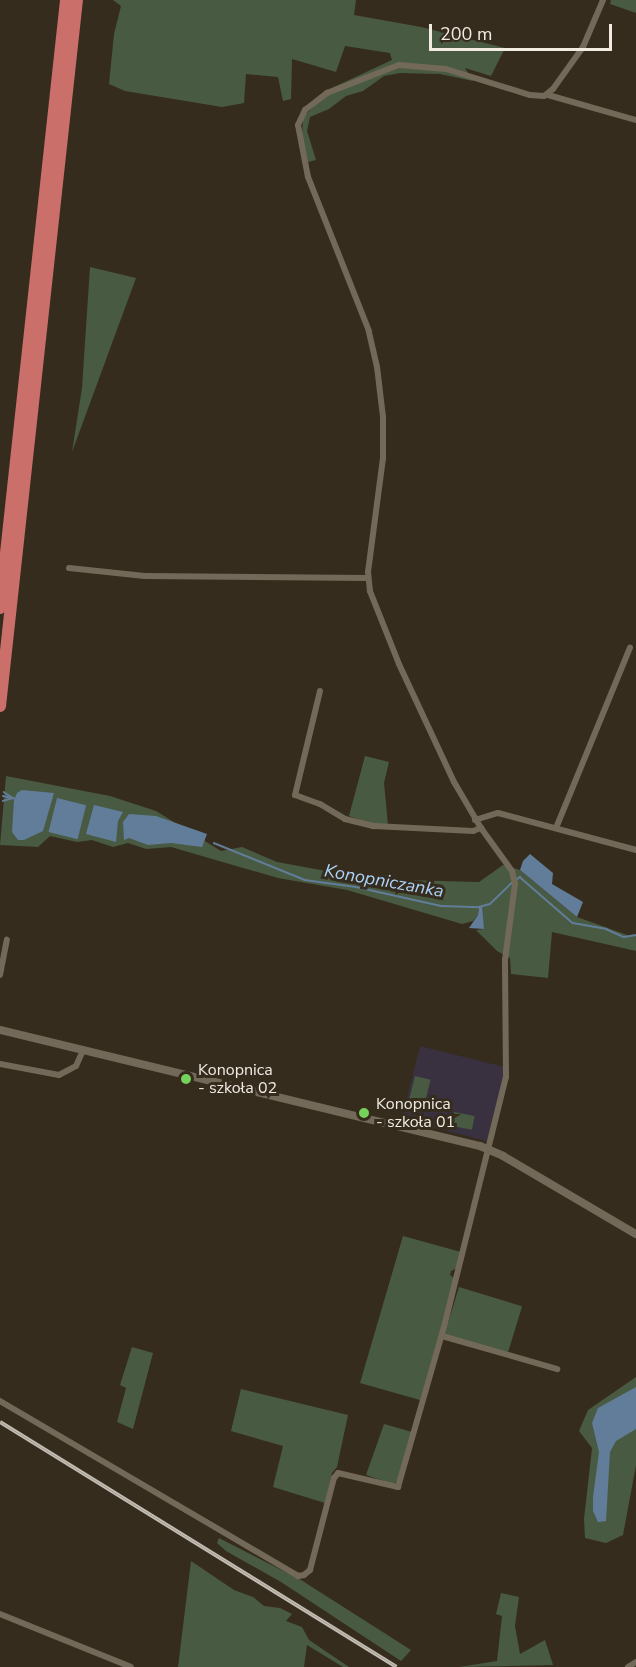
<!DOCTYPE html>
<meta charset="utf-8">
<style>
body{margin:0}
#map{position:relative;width:636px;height:1667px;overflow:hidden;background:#352c1e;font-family:"Nunito Sans",sans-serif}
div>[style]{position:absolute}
.education>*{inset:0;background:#3a3140;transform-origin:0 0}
.green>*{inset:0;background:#495a42;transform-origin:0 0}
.water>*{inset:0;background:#617d99;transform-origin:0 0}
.stream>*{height:1.5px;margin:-0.75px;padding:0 0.75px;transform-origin:0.75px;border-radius:0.75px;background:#617d99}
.minor>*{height:6px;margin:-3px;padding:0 3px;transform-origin:3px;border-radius:3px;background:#736959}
.tertiary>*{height:8px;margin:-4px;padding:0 4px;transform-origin:4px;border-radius:4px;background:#736959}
.motorway>*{height:12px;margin:-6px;padding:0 6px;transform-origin:6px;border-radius:6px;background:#cb6f6a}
.rail>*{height:4px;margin-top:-2px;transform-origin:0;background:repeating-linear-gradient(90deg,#352c1e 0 4.5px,#c3bcb2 0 9px);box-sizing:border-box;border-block:2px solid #c3bcb2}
.dots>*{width:16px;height:16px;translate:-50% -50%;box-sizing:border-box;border:3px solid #352c1e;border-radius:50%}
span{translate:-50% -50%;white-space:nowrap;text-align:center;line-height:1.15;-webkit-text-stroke:6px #352c1e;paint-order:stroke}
.poi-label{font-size:16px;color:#f1ebe2}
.left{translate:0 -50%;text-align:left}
.water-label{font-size:18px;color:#acd3f9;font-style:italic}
.scale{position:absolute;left:429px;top:24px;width:183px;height:27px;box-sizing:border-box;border:3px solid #f1ebe2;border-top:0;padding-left:8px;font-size:18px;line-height:21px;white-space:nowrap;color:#f1ebe2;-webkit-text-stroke:4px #352c1e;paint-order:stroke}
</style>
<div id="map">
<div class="education">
<div style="left:420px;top:1046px;width:89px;height:76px;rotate:14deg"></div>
</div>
<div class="green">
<div style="clip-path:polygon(113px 0,356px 0,354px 15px,421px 27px,505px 48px,491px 76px,465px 68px,473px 81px,440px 74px,400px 73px,384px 76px,363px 91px,346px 96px,329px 109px,310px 117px,307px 131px,316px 160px,308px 162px,302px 136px,303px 117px,334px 87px,392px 60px,390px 53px,345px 46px,336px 72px,292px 59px,291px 99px,283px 101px,278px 77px,246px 74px,244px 103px,222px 107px,125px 91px,109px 84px,114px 34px,121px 6px)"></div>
<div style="clip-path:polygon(611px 0,636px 0,636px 13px,610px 4px)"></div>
<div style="clip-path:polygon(90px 267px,136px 278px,72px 452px,82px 388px)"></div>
<div style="clip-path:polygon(365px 756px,389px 762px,384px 783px,388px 825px,372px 824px,349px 816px)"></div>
<div style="clip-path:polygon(6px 776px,110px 796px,156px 811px,221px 851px,242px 847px,277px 862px,337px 873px,386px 875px,404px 880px,479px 882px,503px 865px,520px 870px,577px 917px,630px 936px,636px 934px,636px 951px,552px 932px,548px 978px,511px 974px,510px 958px,497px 951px,476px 930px,484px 929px,479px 907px,478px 915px,473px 921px,462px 924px,347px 890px,278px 878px,171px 847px,146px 849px,128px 843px,113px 847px,92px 840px,77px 842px,50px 836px,38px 847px,0 845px)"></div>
<div style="left:415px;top:1076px;width:16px;height:30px;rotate:14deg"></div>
<div style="left:454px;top:1112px;width:21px;height:14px;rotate:11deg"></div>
<div style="clip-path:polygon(403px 1236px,461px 1252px,457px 1268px,451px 1271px,450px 1275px,455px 1279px,420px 1400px,360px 1383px)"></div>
<div style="left:459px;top:1287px;width:66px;height:50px;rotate:17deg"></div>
<div style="clip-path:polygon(132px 1347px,153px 1353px,133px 1429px,117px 1422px,126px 1388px,120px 1385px)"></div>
<div style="clip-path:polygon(636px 1377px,636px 1465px,623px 1535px,606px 1543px,585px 1538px,584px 1519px,592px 1448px,579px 1431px,588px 1410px)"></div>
<div style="clip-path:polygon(241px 1389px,348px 1415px,337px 1467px,332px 1473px,325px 1503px,273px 1487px,283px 1446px,231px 1431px)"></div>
<div style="clip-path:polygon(384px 1424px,412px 1432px,397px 1482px,393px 1484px,366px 1475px)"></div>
<div style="clip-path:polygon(219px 1538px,301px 1580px,411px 1650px,401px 1661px,281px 1582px,226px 1551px,217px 1543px)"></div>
<div style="clip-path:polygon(191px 1561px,234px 1590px,253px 1597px,264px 1606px,280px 1608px,292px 1614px,286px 1621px,302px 1627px,309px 1640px,349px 1667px,343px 1667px,307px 1645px,304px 1667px,178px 1667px)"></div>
<div style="clip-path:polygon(501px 1593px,519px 1597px,515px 1626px,520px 1654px,545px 1640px,553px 1665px,459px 1667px,497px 1661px,502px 1616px,496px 1614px)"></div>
</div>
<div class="water">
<div style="clip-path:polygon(22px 790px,54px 793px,43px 831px,24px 840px,18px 840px,12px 832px,14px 800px,17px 793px)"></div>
<div style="left:57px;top:798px;width:30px;height:35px;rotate:14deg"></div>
<div style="clip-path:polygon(94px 805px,123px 812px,118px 821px,116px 842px,86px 834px)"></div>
<div style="clip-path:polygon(129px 814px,156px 816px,207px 834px,202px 847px,171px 843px,148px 845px,129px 838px,124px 840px,123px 822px)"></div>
<div style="clip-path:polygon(530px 854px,553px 873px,552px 884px,583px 902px,577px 917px,520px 870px,523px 861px)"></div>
<div style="clip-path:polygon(482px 906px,484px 929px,469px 928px,478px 915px,479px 907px)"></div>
<div style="clip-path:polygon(636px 1387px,636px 1429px,616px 1441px,610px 1452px,606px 1521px,598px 1522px,593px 1511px,593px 1497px,599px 1452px,592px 1423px,598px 1408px)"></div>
</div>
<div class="stream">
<div style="left:4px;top:792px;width:11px;rotate:34deg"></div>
<div style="left:3px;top:796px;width:14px;rotate:12deg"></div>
<div style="left:3px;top:801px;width:10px;rotate:-17deg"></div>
<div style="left:214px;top:843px;width:98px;rotate:22.1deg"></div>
<div style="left:305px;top:880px;width:51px;rotate:7.8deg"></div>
<div style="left:356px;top:887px;width:87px;rotate:12.6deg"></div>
<div style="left:441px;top:906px;width:38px;rotate:2deg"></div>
<div style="left:479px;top:907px;width:11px;rotate:-15deg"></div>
<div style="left:490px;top:904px;width:30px;rotate:-44deg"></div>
<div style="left:516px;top:880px;width:5px;rotate:-37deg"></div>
<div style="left:520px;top:877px;width:70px;rotate:41deg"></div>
<div style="left:573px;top:923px;width:34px;rotate:10deg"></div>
<div style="left:606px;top:929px;width:20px;rotate:24deg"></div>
<div style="left:624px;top:937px;width:12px;rotate:-9deg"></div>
</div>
<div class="minor">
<div style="left:548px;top:95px;width:91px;rotate:15.9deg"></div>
<div style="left:69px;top:568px;width:76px;rotate:6deg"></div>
<div style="left:145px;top:576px;width:222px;rotate:0.5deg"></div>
<div style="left:320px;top:691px;width:107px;rotate:103.5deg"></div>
<div style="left:295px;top:795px;width:27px;rotate:20deg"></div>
<div style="left:320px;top:804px;width:29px;rotate:31deg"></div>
<div style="left:345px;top:819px;width:30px;rotate:14deg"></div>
<div style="left:374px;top:826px;width:99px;rotate:2.9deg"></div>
<div style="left:473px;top:831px;width:9px;rotate:-21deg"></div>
<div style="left:475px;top:820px;width:24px;rotate:-17deg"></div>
<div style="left:498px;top:813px;width:143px;rotate:15deg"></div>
<div style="left:556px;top:828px;width:195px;rotate:-67.7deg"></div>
<div style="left:0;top:975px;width:36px;rotate:-79deg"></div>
<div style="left:0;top:1064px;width:60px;rotate:10.6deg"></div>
<div style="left:59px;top:1075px;width:19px;rotate:-28deg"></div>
<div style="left:76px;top:1066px;width:17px;rotate:-66deg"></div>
<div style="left:442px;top:1336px;width:120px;rotate:16deg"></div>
<div style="left:0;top:1401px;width:346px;rotate:30.4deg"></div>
<div style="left:298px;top:1576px;width:6px;rotate:-9deg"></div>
<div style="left:304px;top:1575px;width:8px;rotate:-40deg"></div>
<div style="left:310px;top:1570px;width:95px;rotate:-75.4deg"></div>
<div style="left:334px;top:1478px;width:6px;rotate:-51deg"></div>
<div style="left:338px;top:1473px;width:62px;rotate:13.1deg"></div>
<div style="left:398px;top:1487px;width:171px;rotate:-74deg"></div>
<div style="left:445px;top:1323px;width:253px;rotate:-76.1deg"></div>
<div style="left:506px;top:1077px;width:117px;rotate:-90.5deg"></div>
<div style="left:505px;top:960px;width:77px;rotate:-82.5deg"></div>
<div style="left:515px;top:884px;width:13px;rotate:-103deg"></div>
<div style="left:512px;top:871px;width:53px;rotate:-125.8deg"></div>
<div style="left:481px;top:828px;width:53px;rotate:-120.4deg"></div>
<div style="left:454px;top:782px;width:130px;rotate:-115deg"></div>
<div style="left:399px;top:664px;width:79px;rotate:-111.7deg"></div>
<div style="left:370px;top:591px;width:19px;rotate:-96deg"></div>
<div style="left:368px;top:572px;width:115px;rotate:-82.5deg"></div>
<div style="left:383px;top:458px;width:41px;rotate:-90deg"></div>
<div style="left:383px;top:417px;width:50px;rotate:-96.8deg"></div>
<div style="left:377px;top:367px;width:37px;rotate:-103deg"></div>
<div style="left:369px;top:331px;width:166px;rotate:-111.6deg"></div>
<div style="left:308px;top:177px;width:53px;rotate:-100.9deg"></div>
<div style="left:298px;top:125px;width:17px;rotate:-65deg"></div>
<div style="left:305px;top:110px;width:28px;rotate:-38deg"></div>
<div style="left:327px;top:93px;width:77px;rotate:-21.3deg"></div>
<div style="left:399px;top:65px;width:47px;rotate:4.9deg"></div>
<div style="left:446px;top:69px;width:88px;rotate:17.2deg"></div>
<div style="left:530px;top:95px;width:14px;rotate:4deg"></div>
<div style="left:544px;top:96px;width:11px;rotate:-38deg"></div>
<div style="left:553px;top:89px;width:52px;rotate:-54.5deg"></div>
<div style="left:583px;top:47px;width:51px;rotate:-66.9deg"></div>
<div style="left:0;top:1614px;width:141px;rotate:22deg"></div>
<div style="left:628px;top:1667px;width:9px;rotate:-32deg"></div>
</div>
<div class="tertiary">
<div style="left:0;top:1030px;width:494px;rotate:13.6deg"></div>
<div style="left:480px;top:1146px;width:25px;rotate:23deg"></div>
<div style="left:503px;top:1156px;width:154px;rotate:30.4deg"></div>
</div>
<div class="motorway">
<div style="left:0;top:608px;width:612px;rotate:-83.8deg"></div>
<div style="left:0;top:706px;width:710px;rotate:-83.78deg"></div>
</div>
<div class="rail">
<div style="left:0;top:1422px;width:466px;rotate:31.7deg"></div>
</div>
<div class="dots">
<div style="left:186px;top:1079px;background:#75d25b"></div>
<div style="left:364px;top:1113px;background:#75d25b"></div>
</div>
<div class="poi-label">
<span class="left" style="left:198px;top:1079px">Konopnica<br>- szkoła 02</span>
<span class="left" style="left:376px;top:1113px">Konopnica<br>- szkoła 01</span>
</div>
<div class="water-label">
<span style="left:384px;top:881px;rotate:10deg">Konopniczanka</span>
</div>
<div class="scale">200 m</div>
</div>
